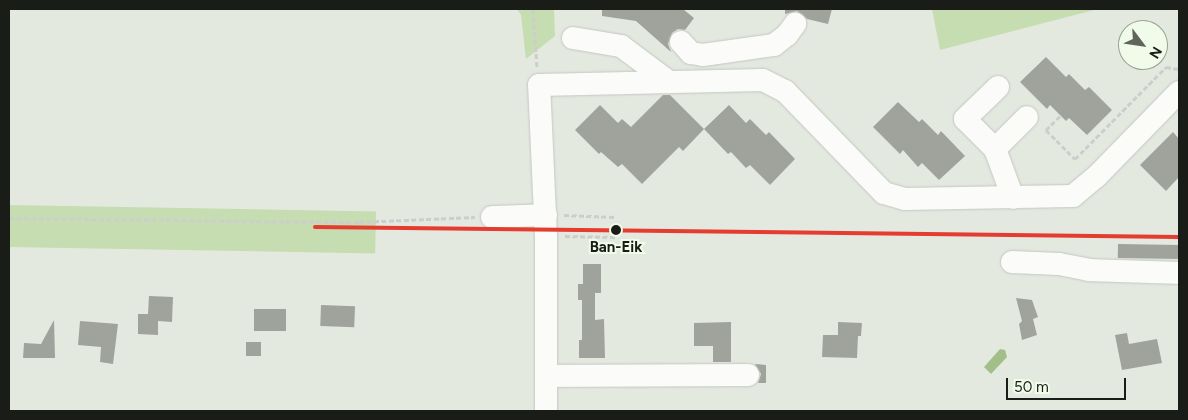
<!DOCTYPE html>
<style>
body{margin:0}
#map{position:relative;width:1188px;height:420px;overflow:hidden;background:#e4e9e0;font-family:Figtree,sans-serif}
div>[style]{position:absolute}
.green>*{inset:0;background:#c5ddb1;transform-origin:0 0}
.water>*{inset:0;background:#a3bf89}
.building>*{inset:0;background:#9fa39c;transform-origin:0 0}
.path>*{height:3px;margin-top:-1.5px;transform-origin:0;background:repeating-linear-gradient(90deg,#cccecc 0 5px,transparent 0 7.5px)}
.roads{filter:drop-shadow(0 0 1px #c3c7c0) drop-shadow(0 0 1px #c3c7c0)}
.minor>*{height:22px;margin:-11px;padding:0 11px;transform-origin:11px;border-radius:11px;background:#fbfcfa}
.tram-1>*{height:4px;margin:-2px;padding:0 2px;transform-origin:2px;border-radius:2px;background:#e43c2e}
.dots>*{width:14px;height:14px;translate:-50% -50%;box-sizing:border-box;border:2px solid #f1fbe9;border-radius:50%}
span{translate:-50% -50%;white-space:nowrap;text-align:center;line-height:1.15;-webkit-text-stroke:4px #f1fbe9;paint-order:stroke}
.stop-label{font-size:15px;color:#1a1d17;font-weight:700}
.frame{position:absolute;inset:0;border:10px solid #1a1d17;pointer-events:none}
.north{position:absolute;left:1118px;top:20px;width:50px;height:50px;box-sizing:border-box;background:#f1fbe9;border:1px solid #9ba295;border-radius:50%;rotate:121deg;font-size:14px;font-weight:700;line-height:20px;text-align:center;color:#1a1d17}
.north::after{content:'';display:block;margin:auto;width:18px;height:22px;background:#61645d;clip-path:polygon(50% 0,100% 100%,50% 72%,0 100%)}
.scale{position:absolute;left:1006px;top:378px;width:120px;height:22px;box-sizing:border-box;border:2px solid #1a1d17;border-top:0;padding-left:6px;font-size:15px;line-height:18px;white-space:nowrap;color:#1a1d17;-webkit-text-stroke:4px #f1fbe9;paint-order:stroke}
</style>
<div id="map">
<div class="green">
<div style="clip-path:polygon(517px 9px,554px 9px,555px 36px,526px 59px,521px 15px)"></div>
<div style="clip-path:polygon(932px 9px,1098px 9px,940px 50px)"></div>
<div style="left:9px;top:205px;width:367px;height:42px;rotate:1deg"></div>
</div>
<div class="water">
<div style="clip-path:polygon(1000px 349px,1005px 350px,1007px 357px,991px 374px,984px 367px)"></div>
</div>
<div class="building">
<div style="clip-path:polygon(602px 9px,683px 9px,694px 18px,685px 30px,678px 29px,672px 33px,668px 44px,671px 52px,636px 21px,602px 16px)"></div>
<div style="clip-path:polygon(785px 9px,832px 9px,828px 24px,807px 19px,797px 11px,785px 14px)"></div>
<div style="clip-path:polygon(1046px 57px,1066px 77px,1069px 74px,1085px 90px,1089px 87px,1112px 110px,1087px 135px,1069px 118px,1066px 121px,1050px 105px,1047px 109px,1020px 82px)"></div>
<div style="clip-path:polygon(663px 95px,670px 95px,704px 129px,683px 151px,679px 147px,642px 184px,622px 164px,618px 167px,601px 152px,599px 154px,575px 130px,600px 105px,618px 123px,622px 119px,631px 127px)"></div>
<div style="clip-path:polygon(898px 102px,919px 122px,922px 119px,938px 135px,941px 131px,965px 156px,939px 180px,922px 163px,918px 167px,903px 150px,900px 154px,873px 127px)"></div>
<div style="clip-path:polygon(729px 105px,746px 123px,750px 119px,766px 135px,769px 132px,795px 159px,770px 185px,750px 165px,746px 168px,731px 152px,728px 154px,704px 129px)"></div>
<div style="clip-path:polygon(1173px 132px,1179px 139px,1179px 177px,1166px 191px,1140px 165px)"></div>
<div style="left:1118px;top:244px;width:61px;height:14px;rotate:1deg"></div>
<div style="clip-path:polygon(583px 264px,601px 264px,601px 293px,595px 293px,595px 320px,604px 319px,605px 358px,579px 358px,579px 340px,582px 340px,582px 300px,578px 300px,578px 284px,583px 284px)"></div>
<div style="clip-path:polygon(149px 296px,173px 297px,172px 322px,158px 321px,158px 335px,138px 334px,138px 314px,148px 314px)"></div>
<div style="clip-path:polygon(1016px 298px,1032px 300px,1038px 317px,1033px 319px,1037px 335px,1022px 340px,1019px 324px,1022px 321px)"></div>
<div style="left:321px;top:305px;width:34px;height:21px;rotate:2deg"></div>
<div style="left:254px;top:309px;width:32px;height:22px"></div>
<div style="clip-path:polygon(54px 320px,55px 358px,23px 358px,24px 343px,41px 344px)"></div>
<div style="clip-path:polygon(80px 321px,118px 324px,113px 364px,100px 362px,101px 347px,78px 345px)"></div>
<div style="clip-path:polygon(731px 322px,731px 362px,713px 362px,713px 346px,694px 346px,694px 323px)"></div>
<div style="clip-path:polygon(838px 322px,862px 323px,861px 336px,858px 336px,857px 358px,822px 357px,823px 335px,838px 335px)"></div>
<div style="clip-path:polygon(1127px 333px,1129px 344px,1157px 339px,1162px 363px,1122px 370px,1115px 335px)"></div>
<div style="left:261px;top:342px;width:14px;height:15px;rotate:90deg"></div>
<div style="clip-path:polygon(755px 364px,766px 365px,766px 383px,758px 383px,761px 374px)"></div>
</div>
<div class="path">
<div style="left:533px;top:9px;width:58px;rotate:86.1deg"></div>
<div style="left:1060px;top:116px;width:20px;rotate:135deg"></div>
<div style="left:1046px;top:130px;width:41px;rotate:45deg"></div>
<div style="left:1075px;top:159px;width:129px;rotate:-45.3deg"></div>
<div style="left:1166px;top:67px;width:13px;rotate:9deg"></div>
<div style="left:564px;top:215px;width:51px;rotate:2.2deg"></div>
<div style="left:9px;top:218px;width:350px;rotate:0.7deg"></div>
<div style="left:359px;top:222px;width:116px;rotate:-2.5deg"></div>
<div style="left:565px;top:236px;width:50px;rotate:1.1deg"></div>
</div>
<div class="roads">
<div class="minor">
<div style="left:573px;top:38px;width:49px;rotate:9.5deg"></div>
<div style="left:621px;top:46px;width:59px;rotate:36.7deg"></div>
<div style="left:681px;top:42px;width:15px;rotate:48deg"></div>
<div style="left:691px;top:53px;width:12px;rotate:9deg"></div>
<div style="left:703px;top:55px;width:72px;rotate:-8deg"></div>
<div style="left:774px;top:45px;width:16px;rotate:-38deg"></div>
<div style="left:787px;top:35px;width:14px;rotate:-54deg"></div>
<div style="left:998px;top:87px;width:46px;rotate:135.9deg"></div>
<div style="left:965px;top:119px;width:42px;rotate:45deg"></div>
<div style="left:995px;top:149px;width:52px;rotate:69.8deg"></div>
<div style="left:995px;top:149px;width:45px;rotate:-45deg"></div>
<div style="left:492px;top:217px;width:54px;rotate:-2.1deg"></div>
<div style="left:1012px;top:262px;width:47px;rotate:2.4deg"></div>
<div style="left:1059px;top:264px;width:31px;rotate:11deg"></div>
<div style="left:1089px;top:270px;width:90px;rotate:1.9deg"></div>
<div style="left:546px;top:376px;width:202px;rotate:-0.3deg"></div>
<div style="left:546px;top:411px;width:174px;rotate:-90deg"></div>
<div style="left:546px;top:237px;width:152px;rotate:-92.6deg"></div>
<div style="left:539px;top:85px;width:224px;rotate:-1.3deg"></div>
<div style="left:763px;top:80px;width:25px;rotate:27deg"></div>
<div style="left:785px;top:91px;width:142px;rotate:45.9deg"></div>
<div style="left:884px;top:193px;width:22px;rotate:16deg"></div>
<div style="left:905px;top:199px;width:168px;rotate:-1deg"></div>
<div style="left:1073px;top:196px;width:31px;rotate:-40deg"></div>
<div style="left:1097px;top:176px;width:117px;rotate:-45.7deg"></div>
</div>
</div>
<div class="tram-1">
<div style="left:315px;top:227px;width:864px;rotate:0.66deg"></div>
</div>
<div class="dots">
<div style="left:616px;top:230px;background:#1a1d17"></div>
</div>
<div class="stop-label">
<span style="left:616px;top:248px">Ban-Eik</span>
</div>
<div class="frame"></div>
<div class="north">N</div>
<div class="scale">50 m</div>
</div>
